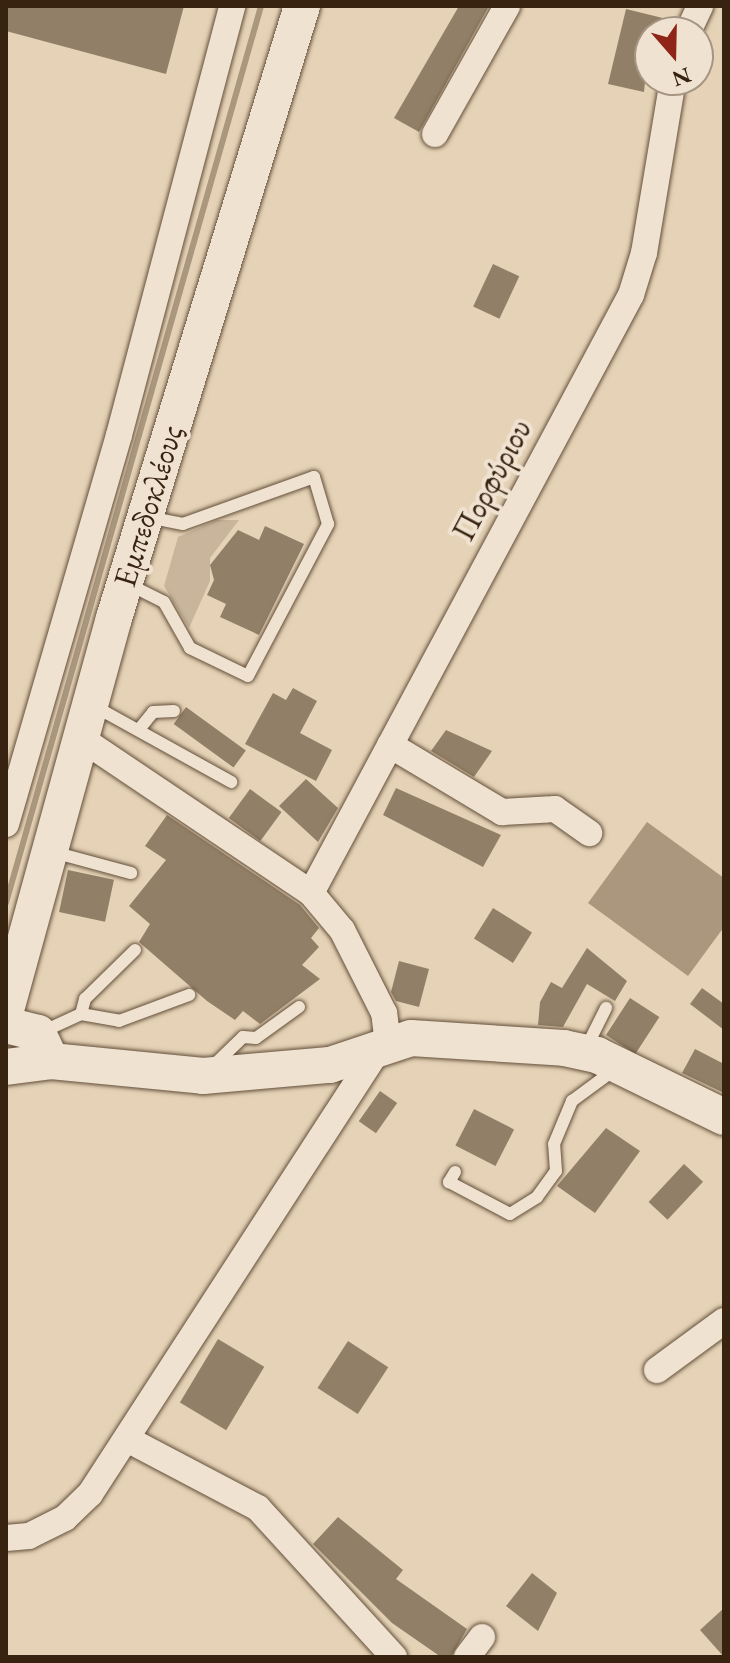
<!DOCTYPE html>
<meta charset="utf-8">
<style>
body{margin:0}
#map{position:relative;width:730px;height:1663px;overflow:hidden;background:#e6d3b7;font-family:"EB Garamond",serif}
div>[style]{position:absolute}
.green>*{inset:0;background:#c8b59b}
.water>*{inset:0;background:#aa977e}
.stream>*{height:6px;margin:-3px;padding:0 3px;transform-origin:3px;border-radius:3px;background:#aa977e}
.building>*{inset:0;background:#927f67;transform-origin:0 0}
.roads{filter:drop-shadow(0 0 2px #634f3a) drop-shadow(0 0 2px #634f3a)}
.lane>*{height:12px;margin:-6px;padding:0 6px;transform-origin:6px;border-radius:6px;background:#efe2d0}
.street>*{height:26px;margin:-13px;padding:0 13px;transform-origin:13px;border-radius:13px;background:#efe2d0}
.secondary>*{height:36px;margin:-18px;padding:0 18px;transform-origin:18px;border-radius:18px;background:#efe2d0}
span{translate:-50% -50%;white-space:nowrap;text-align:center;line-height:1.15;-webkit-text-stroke:8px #efe2d0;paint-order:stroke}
.street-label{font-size:32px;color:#372310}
.frame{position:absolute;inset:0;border:8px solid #372310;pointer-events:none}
.north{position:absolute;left:634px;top:16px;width:80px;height:80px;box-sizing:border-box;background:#efe2d0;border:2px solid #a59683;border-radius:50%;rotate:160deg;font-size:22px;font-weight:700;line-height:32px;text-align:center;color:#372310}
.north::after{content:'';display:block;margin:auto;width:28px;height:36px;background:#8f2418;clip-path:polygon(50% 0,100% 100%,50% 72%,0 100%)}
</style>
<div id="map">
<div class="green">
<div style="clip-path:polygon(217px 520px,239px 520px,210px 558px,210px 581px,189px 628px,164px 586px,178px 537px)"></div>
</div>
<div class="water">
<div style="clip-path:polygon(647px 822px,724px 878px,724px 927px,688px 976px,588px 903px)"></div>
</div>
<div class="stream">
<div style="left:6px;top:903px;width:933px;rotate:-74.13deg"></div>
</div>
<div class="building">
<div style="clip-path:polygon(6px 6px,184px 6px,166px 74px,6px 31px)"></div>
<div style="clip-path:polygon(459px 6px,489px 6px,419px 132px,394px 118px)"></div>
<div style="clip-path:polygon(626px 9px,675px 21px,672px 32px,650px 32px,644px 92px,608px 84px)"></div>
<div style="left:493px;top:264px;width:29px;height:47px;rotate:25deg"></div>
<div style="clip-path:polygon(265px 526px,304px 544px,259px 635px,220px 617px,226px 604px,207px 595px,214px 580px,210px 565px,238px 530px,259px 540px)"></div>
<div style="clip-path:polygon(293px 688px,317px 701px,300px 733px,332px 750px,316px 781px,245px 744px,273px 693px,286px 700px)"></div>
<div style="left:186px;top:707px;width:74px;height:21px;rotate:36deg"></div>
<div style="clip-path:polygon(446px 730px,492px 751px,474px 777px,431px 751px)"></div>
<div style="clip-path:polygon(306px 779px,338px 808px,318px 842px,279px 806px)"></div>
<div style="clip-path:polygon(396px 788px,501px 835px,483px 867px,383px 815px)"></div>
<div style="left:250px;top:789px;width:39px;height:36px;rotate:36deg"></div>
<div style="clip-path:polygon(167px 815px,300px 905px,319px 928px,311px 938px,319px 947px,302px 965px,320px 979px,260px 1024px,243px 1011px,235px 1020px,207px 1001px,139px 942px,150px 924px,129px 906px,166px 860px,145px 846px)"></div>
<div style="left:68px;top:870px;width:47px;height:43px;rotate:12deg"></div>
<div style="left:493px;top:908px;width:46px;height:36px;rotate:32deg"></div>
<div style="clip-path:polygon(587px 948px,627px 981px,615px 1001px,587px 984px,563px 1027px,538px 1025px,540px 1002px,551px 982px,562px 988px)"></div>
<div style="clip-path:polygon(399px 961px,429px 969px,419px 1007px,396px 1001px,391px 992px)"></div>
<div style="clip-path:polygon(702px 988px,724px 1004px,724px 1030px,690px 1004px)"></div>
<div style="left:630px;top:998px;width:35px;height:44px;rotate:33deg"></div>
<div style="clip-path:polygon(695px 1049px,724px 1064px,722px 1092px,682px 1073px)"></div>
<div style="left:380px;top:1091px;width:21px;height:37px;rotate:35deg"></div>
<div style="left:474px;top:1109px;width:45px;height:41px;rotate:27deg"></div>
<div style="clip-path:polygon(606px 1128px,640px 1151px,595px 1213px,557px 1186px)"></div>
<div style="left:684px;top:1164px;width:26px;height:52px;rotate:43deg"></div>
<div style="left:218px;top:1339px;width:54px;height:74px;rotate:31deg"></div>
<div style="left:348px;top:1341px;width:48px;height:56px;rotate:33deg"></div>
<div style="clip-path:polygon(338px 1517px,403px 1570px,396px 1579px,467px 1629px,451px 1657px,441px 1657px,392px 1623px,313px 1544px)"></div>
<div style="clip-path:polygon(532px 1573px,557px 1593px,538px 1631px,506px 1606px)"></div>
<div style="clip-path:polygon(724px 1608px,724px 1657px,700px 1630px)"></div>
</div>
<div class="roads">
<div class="lane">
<div style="left:128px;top:584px;width:40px;rotate:26.6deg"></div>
<div style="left:164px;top:602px;width:53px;rotate:60.5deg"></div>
<div style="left:190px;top:648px;width:64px;rotate:25.8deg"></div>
<div style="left:248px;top:676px;width:172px;rotate:-62.2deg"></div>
<div style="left:328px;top:524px;width:49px;rotate:-106.6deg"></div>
<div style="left:314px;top:477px;width:139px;rotate:160.3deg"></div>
<div style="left:183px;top:524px;width:36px;rotate:-169deg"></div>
<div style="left:94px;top:706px;width:157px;rotate:29deg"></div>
<div style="left:141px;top:727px;width:19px;rotate:-51deg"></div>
<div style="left:153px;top:712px;width:21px;rotate:-3deg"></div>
<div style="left:53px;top:852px;width:81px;rotate:15.1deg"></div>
<div style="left:81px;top:1014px;width:16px;rotate:-75deg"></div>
<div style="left:85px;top:999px;width:70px;rotate:-44.4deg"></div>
<div style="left:42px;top:1032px;width:43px;rotate:-24.8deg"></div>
<div style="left:81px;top:1014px;width:39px;rotate:10deg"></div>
<div style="left:119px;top:1021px;width:75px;rotate:-20.4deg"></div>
<div style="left:586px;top:1048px;width:45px;rotate:-63.4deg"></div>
<div style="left:212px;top:1067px;width:43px;rotate:-44.1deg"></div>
<div style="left:243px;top:1037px;width:13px;rotate:4deg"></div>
<div style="left:256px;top:1038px;width:53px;rotate:-35.8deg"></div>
<div style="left:455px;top:1172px;width:12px;rotate:121deg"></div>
<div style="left:449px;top:1182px;width:69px;rotate:27.7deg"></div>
<div style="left:510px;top:1214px;width:32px;rotate:-32deg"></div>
<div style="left:537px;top:1197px;width:32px;rotate:-54deg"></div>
<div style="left:556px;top:1171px;width:27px;rotate:-94deg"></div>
<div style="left:554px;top:1144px;width:47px;rotate:-67.3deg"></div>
<div style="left:572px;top:1101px;width:52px;rotate:-36.4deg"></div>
</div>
<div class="street">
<div style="left:688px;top:32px;width:29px;rotate:-65deg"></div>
<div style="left:435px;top:134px;width:147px;rotate:-60.6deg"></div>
<div style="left:390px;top:745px;width:131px;rotate:30.9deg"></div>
<div style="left:502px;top:812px;width:53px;rotate:-3.2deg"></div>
<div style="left:555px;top:809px;width:42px;rotate:35.2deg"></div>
<div style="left:6px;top:824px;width:405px;rotate:-73.8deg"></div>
<div style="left:119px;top:435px;width:444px;rotate:-75.2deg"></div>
<div style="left:311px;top:893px;width:678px;rotate:-61.85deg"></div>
<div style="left:631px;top:295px;width:44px;rotate:-72.8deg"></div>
<div style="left:644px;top:253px;width:175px;rotate:-80.5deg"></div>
<div style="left:657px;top:1370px;width:83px;rotate:-36.2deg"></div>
<div style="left:127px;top:1439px;width:148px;rotate:27.8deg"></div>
<div style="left:258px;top:1508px;width:202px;rotate:47.6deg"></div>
<div style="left:6px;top:1538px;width:23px;rotate:-5deg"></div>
<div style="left:29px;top:1536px;width:40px;rotate:-26.6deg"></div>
<div style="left:65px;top:1518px;width:35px;rotate:-44deg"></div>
<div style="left:90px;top:1494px;width:546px;rotate:-57.04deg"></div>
<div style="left:387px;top:1036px;width:23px;rotate:-97deg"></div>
<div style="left:384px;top:1013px;width:93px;rotate:-116.8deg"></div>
<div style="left:342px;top:930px;width:48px;rotate:-130deg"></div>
<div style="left:311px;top:893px;width:276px;rotate:-146.1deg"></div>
<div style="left:467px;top:1657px;width:25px;rotate:-53deg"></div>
</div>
<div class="secondary">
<div style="left:6px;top:1010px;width:407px;rotate:-74.6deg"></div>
<div style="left:114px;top:618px;width:640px;rotate:-72.92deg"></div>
<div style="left:6px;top:1025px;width:33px;rotate:14deg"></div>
<div style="left:38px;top:1033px;width:31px;rotate:65deg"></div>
<div style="left:51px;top:1061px;width:153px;rotate:5.6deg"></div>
<div style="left:203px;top:1076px;width:127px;rotate:-5deg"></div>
<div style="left:330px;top:1065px;width:85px;rotate:-18.4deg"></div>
<div style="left:411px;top:1038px;width:153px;rotate:3.7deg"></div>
<div style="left:564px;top:1048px;width:34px;rotate:12deg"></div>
<div style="left:597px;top:1055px;width:141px;rotate:26deg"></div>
<div style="left:6px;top:1067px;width:45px;rotate:-7.6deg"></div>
</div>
</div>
<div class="street-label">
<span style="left:492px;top:480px;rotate:-62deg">Πορφύριου</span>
<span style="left:148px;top:506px;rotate:-73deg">Εμπεδοκλέους</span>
</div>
<div class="frame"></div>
<div class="north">N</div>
</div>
